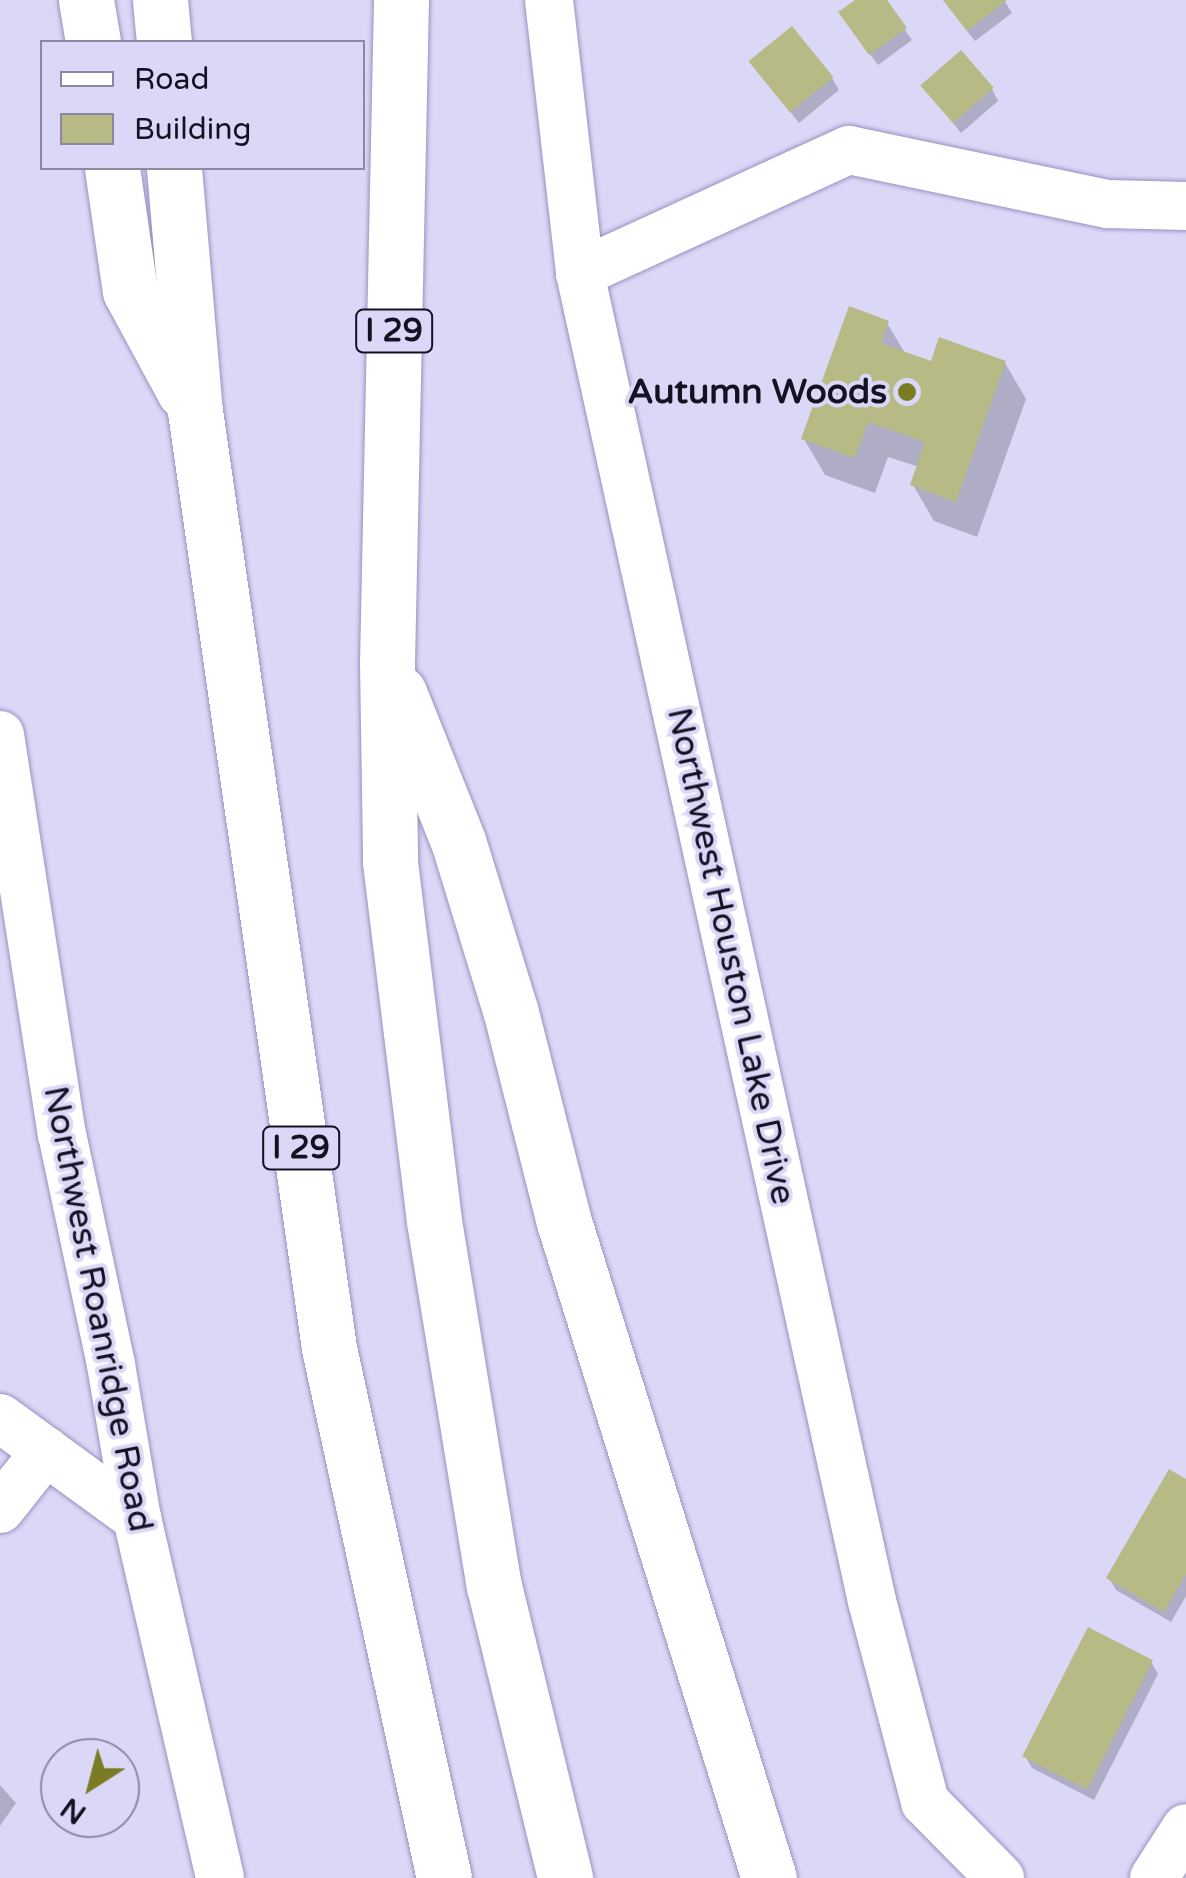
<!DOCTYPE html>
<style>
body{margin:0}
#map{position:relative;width:1186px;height:1878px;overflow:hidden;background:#dbd8f7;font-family:"Varela Round",sans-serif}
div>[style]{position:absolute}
.shadow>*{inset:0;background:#0003}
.building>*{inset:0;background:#b8ba86;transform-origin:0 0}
.roads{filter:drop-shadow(0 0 2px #9892c2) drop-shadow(0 0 2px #9892c2)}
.street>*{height:48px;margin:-24px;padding:0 24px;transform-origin:24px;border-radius:24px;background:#fff}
.highway>*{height:55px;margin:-27.5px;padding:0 27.5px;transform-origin:27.5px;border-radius:27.5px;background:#fff}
.dots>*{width:28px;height:28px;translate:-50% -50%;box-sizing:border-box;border:5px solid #dbd8f7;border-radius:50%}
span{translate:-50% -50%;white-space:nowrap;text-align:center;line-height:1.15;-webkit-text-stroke:8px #dbd8f7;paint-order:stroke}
.shield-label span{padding:2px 8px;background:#dbd8f7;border:2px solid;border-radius:8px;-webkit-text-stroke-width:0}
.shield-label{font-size:32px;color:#141123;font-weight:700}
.poi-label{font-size:35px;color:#141123;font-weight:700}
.right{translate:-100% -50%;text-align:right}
.street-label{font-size:35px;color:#141123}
.legend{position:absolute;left:40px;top:40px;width:325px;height:130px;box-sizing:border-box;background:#dbd8f7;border:2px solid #8b88a2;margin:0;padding:12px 18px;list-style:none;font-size:30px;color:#141123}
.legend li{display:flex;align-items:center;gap:20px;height:50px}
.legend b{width:50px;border:2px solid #8b88a2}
.north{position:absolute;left:40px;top:1738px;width:100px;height:100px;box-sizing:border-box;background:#dbd8f7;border:2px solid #8b88a2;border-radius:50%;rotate:216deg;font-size:28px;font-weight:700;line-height:40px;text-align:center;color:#141123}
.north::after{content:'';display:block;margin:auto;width:35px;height:45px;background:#7a7b23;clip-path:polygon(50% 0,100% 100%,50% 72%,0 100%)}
</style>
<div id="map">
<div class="shadow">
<div style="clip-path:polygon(859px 0,884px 0,912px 40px,878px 65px,848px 24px)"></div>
<div style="clip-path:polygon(943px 0,1004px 0,1012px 13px,975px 41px)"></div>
<div style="clip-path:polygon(752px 63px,832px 78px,839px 90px,799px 123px)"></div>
<div style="clip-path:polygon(924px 86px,992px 89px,998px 101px,961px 133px)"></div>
<div style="clip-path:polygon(887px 323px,906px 355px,933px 364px,1005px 363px,1026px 399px,977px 537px,934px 521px,913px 485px,919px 467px,888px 457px,875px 493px,825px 475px,804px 439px)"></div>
<div style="clip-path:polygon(1186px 1482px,1186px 1596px,1171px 1622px,1116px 1590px,1109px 1578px)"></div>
<div style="clip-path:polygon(1151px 1662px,1158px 1674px,1094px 1800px,1032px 1768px,1025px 1756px)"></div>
<div style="clip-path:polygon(0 1785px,16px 1803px,0 1826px)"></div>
</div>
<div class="building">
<div style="clip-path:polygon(855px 0,887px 0,907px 28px,869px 55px,838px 12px)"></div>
<div style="clip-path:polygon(943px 0,1007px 0,967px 31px)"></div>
<div style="left:792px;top:26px;width:66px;height:56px;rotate:51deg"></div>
<div style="left:961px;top:50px;width:50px;height:54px;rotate:49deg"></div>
<div style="clip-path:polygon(849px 306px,889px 321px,881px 343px,931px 361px,939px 337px,1006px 361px,956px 502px,910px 485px,925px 442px,868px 422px,855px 458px,801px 439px)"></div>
<div style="clip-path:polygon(1169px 1469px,1186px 1479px,1186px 1574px,1164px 1612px,1106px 1578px)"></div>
<div style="left:1088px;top:1627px;width:73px;height:145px;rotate:27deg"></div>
</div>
<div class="roads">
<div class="street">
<div style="left:549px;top:0;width:275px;rotate:83.5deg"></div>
<div style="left:580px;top:273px;width:1360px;rotate:77.6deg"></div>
<div style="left:872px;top:1601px;width:208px;rotate:75.2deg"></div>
<div style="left:925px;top:1802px;width:107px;rotate:45.4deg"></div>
<div style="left:580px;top:273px;width:296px;rotate:-24.6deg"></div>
<div style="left:849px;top:150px;width:265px;rotate:11.8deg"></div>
<div style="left:1108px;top:204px;width:78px;rotate:1.5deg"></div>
<div style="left:0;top:735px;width:404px;rotate:81.2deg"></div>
<div style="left:62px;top:1134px;width:236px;rotate:78deg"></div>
<div style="left:111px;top:1365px;width:155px;rotate:80.4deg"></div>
<div style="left:137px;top:1518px;width:369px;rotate:77deg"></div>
<div style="left:0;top:1418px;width:170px;rotate:36.1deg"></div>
<div style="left:0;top:1509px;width:74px;rotate:-51.6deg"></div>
<div style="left:1154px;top:1878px;width:59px;rotate:-57.4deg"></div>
</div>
<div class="highway">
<div style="left:86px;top:0;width:43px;rotate:80.5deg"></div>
<div style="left:160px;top:0;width:42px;rotate:84.6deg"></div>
<div style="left:401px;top:0;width:662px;rotate:91.21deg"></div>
<div style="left:387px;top:662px;width:200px;rotate:89.1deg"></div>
<div style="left:390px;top:862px;width:362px;rotate:83deg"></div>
<div style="left:434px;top:1221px;width:370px;rotate:80.7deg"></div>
<div style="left:494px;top:1586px;width:301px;rotate:76.3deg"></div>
<div style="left:112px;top:168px;width:124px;rotate:81.7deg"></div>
<div style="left:130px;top:291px;width:114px;rotate:61.6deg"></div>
<div style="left:174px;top:168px;width:244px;rotate:85.1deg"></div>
<div style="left:195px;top:411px;width:947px;rotate:81.86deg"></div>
<div style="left:329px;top:1348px;width:542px;rotate:77.76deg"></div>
<div style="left:399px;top:693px;width:162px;rotate:68.3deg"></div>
<div style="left:459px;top:844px;width:177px;rotate:72.9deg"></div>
<div style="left:511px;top:1013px;width:216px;rotate:75.8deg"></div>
<div style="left:564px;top:1222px;width:687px;rotate:72.65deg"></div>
</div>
</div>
<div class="dots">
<div style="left:907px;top:392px;background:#7a7b23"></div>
</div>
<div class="shield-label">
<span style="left:394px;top:331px">I 29</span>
<span style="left:301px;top:1148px">I 29</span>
</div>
<div class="poi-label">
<span class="right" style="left:887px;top:392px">Autumn Woods</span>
</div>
<div class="street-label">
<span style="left:731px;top:956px;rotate:78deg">Northwest Houston Lake Drive</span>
<span style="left:98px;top:1309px;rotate:79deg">Northwest Roanridge Road</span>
</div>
<ul class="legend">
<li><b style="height:12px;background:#fff"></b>Road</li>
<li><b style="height:28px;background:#b8ba86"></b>Building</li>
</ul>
<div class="north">N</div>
</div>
